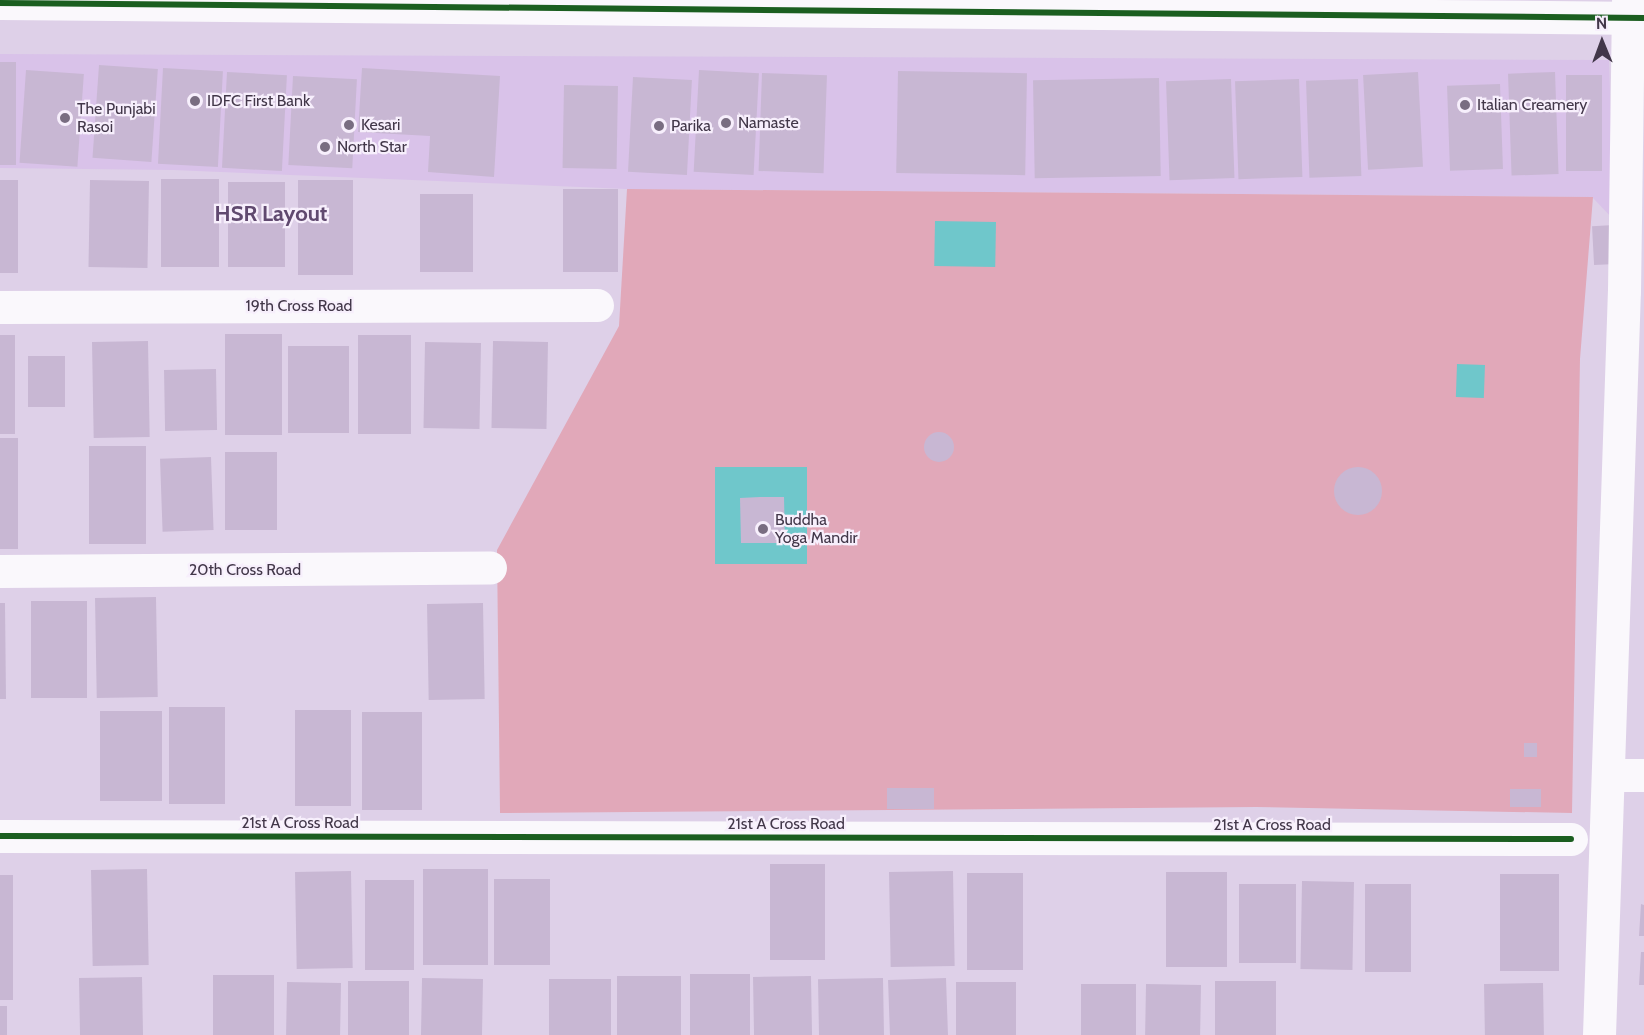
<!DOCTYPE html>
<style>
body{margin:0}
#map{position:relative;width:1644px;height:1035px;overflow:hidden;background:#ded0e8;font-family:Cabin,sans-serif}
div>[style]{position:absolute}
.built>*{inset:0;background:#d9c2e9}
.green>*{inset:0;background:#e1a8b9}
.water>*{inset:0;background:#6fc7cb;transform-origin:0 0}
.building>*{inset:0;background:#c8b7d3;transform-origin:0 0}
.round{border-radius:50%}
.minor>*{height:33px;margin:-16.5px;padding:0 16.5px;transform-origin:16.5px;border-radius:16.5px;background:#faf8fc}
.cycleway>*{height:6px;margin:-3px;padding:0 3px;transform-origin:3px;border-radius:3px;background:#1b5e20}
.dots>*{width:16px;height:16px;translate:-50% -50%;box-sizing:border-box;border:3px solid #f7effc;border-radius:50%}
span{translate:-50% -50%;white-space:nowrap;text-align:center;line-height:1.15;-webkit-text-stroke:4.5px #f7effc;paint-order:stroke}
.poi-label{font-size:16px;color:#423749}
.left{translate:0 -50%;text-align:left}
.street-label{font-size:16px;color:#423749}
.district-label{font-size:22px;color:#60496f;font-weight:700}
.north{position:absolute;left:1572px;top:12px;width:60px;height:60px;-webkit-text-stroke:4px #f7effc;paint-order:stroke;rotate:359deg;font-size:16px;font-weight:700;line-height:24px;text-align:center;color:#423749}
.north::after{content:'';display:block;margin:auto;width:21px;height:27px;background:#423749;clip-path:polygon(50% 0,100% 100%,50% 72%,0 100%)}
</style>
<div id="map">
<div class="built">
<div style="clip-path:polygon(0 54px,1609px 60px,1614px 220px,1592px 197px,627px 189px,173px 170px,0 168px)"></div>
</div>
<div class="green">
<div style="clip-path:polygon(627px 189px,1593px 197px,1580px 359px,1572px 813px,1256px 807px,500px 813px,497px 550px,619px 326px)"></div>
</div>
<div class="water">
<div style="left:935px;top:221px;width:61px;height:45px;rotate:1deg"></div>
<div style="left:1457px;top:364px;width:28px;height:33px;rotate:2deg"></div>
<div style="left:715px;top:467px;width:92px;height:97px"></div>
</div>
<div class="building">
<div style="left:0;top:62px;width:16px;height:103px"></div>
<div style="left:99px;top:65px;width:59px;height:93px;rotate:4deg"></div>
<div style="left:163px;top:68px;width:60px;height:96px;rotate:3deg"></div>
<div style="clip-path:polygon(362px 68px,500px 76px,494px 177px,428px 172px,430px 136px,358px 132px)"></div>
<div style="left:26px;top:70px;width:58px;height:93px;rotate:4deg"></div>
<div style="left:699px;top:70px;width:60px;height:102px;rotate:3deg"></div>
<div style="left:898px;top:71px;width:129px;height:102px;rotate:1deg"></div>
<div style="left:227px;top:72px;width:60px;height:96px;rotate:3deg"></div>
<div style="left:1418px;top:72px;width:95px;height:55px;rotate:87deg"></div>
<div style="left:1555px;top:72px;width:102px;height:47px;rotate:88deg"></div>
<div style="left:762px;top:73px;width:65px;height:98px;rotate:2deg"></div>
<div style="left:1566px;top:75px;width:36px;height:96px"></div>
<div style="left:293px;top:76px;width:64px;height:89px;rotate:3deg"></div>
<div style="left:633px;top:77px;width:59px;height:95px;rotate:3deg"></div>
<div style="left:1159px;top:78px;width:98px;height:126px;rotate:89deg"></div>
<div style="left:1231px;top:79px;width:99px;height:65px;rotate:88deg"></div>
<div style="left:1299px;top:79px;width:98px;height:64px;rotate:88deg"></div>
<div style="left:1358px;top:79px;width:97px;height:52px;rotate:88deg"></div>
<div style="left:1500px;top:84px;width:85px;height:53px;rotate:88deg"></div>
<div style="left:564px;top:85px;width:54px;height:83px;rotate:1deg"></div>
<div style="left:219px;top:179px;width:88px;height:58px;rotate:90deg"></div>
<div style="left:0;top:180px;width:18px;height:93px"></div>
<div style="left:90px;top:180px;width:59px;height:87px;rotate:1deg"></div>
<div style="left:298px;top:180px;width:55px;height:95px"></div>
<div style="left:285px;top:182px;width:85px;height:57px;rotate:90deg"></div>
<div style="left:618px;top:189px;width:83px;height:55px;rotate:90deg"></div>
<div style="left:420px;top:194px;width:53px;height:78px"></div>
<div style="left:1614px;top:225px;width:39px;height:22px;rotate:87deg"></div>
<div style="left:225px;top:334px;width:57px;height:101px"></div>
<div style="left:0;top:335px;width:15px;height:99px"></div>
<div style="left:358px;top:335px;width:53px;height:99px"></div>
<div style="left:148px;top:341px;width:96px;height:56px;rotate:89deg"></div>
<div style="left:493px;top:341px;width:55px;height:87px;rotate:1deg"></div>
<div style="left:425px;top:342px;width:56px;height:86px;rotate:1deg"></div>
<div style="left:288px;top:346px;width:61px;height:87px"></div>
<div style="left:28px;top:356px;width:37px;height:51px"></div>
<div style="left:216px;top:369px;width:61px;height:52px;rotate:89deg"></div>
<div class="round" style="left:924px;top:432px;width:30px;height:30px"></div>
<div style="left:0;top:438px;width:18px;height:111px"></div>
<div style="left:89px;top:446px;width:57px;height:98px"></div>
<div style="left:225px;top:452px;width:52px;height:78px"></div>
<div style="left:211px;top:457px;width:73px;height:51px;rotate:88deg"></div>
<div class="round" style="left:1334px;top:467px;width:48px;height:48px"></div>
<div style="clip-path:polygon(760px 497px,784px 497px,785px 543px,741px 543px,740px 498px)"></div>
<div style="left:156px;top:597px;width:100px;height:61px;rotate:89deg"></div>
<div style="left:31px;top:601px;width:56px;height:97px"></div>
<div style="clip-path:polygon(0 603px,5px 603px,6px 699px,0 699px)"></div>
<div style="left:483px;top:603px;width:96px;height:56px;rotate:89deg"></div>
<div style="left:169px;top:707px;width:56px;height:97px"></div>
<div style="left:295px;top:710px;width:56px;height:96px"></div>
<div style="left:162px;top:711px;width:90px;height:62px;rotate:90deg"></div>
<div style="left:362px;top:712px;width:60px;height:98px"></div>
<div style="left:1524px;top:743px;width:13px;height:14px"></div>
<div style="left:887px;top:788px;width:47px;height:21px"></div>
<div style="left:1510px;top:789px;width:31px;height:18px"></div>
<div style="left:770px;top:864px;width:55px;height:96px"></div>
<div style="left:147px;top:869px;width:96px;height:56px;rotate:89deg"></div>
<div style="left:423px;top:869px;width:65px;height:96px"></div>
<div style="left:351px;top:871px;width:97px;height:56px;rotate:89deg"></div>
<div style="left:953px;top:871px;width:95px;height:64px;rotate:89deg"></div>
<div style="left:1166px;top:872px;width:61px;height:95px"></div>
<div style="left:967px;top:873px;width:56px;height:97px"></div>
<div style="left:1500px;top:874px;width:59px;height:97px"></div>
<div style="left:0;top:875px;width:13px;height:125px"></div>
<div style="left:494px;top:879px;width:56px;height:86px"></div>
<div style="left:365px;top:880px;width:49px;height:90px"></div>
<div style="left:1302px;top:881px;width:52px;height:88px;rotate:1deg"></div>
<div style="left:1239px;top:884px;width:57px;height:79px"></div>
<div style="left:1365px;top:884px;width:46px;height:88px"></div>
<div style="clip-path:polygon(1641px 904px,1644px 905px,1644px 936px,1639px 936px)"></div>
<div style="clip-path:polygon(1641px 952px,1644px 952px,1644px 985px,1639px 985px)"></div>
<div style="left:690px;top:974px;width:60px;height:61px"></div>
<div style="left:213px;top:975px;width:61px;height:60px"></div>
<div style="left:617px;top:976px;width:64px;height:59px"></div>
<div style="left:811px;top:976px;width:59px;height:58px;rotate:89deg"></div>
<div style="left:142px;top:977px;width:58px;height:63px;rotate:89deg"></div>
<div style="left:422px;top:978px;width:61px;height:57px;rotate:1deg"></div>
<div style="left:883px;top:978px;width:57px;height:65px;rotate:89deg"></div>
<div style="left:946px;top:978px;width:57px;height:58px;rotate:88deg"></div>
<div style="left:549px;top:979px;width:62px;height:56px"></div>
<div style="left:348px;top:981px;width:61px;height:54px"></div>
<div style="left:1215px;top:981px;width:61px;height:54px"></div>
<div style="left:287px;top:982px;width:54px;height:53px;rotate:1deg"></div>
<div style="left:956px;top:982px;width:60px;height:53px"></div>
<div style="left:1543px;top:983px;width:52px;height:59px;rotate:89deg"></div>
<div style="left:1081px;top:984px;width:55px;height:51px"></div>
<div style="left:1146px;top:984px;width:55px;height:51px;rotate:1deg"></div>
<div style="left:0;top:1006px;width:7px;height:29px"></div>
</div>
<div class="minor">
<div style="left:0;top:3px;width:1644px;rotate:0.52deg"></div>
<div style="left:0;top:307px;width:597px;rotate:-0.19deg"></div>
<div style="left:0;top:571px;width:490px;rotate:-0.4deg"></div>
<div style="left:1608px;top:775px;width:36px"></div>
<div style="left:0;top:836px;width:1571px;rotate:0.11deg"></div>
<div style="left:1599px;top:1035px;width:744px;rotate:-88.08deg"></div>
<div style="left:1624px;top:291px;width:291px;rotate:-89.2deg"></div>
</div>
<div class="cycleway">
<div style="left:0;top:3px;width:1644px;rotate:0.52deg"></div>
<div style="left:0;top:836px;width:1571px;rotate:0.11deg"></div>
</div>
<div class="dots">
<div style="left:195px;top:101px;background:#796d81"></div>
<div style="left:1465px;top:105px;background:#796d81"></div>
<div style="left:65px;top:118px;background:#796d81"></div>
<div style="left:726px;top:123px;background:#796d81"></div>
<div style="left:349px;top:125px;background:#796d81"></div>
<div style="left:659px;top:126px;background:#796d81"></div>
<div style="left:325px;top:147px;background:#796d81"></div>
<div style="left:763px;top:529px;background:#796d81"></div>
</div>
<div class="poi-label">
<span class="left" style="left:207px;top:101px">IDFC First Bank</span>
<span class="left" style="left:1477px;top:105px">Italian Creamery</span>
<span class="left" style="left:77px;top:118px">The Punjabi<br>Rasoi</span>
<span class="left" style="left:738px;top:123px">Namaste</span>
<span class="left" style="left:361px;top:125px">Kesari</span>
<span class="left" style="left:671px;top:126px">Parika</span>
<span class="left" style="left:337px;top:147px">North Star</span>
<span class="left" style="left:775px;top:529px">Buddha<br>Yoga Mandir</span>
</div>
<div class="street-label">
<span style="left:299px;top:306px">19th Cross Road</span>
<span style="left:245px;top:570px">20th Cross Road</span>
<span style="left:300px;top:823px">21st A Cross Road</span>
<span style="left:786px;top:824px">21st A Cross Road</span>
<span style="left:1272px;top:825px">21st A Cross Road</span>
</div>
<div class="district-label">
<span style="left:271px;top:214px">HSR Layout</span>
</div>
<div class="north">N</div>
</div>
